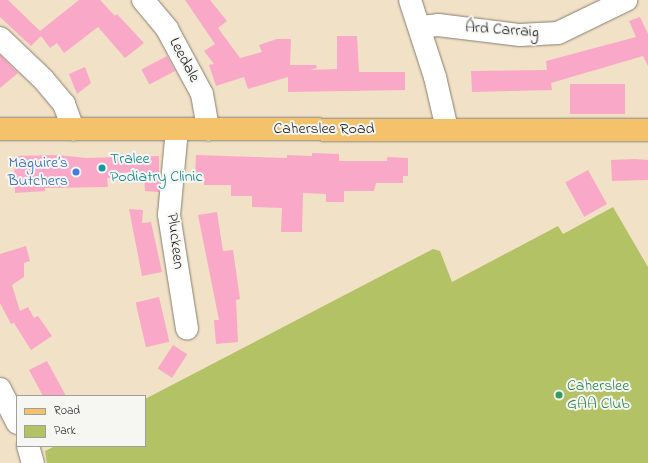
<!DOCTYPE html>
<meta charset="utf-8">
<style>
body{margin:0}
#map{position:relative;width:648px;height:463px;overflow:hidden;background:#f1e1c6;font-family:"Indie Flower",sans-serif}
div>[style]{position:absolute}
.green>*{inset:0;background:#b3c265}
.building>*{inset:0;background:#faa8c8;transform-origin:0 0}
.roads{filter:drop-shadow(0 0 1px #867e71) drop-shadow(0 0 1px #867e71)}
.minor>*{height:22px;margin:-11px;padding:0 11px;transform-origin:11px;border-radius:11px;background:#fff}
.major>*{height:22px;margin:-11px;padding:0 11px;transform-origin:11px;border-radius:11px;background:#f3c26a}
.dots>*{width:11px;height:11px;translate:-50% -50%;box-sizing:border-box;border:2px solid #f6f6f2;border-radius:50%}
span{translate:-50% -50%;white-space:nowrap;text-align:center;line-height:1.15;-webkit-text-stroke:4px #f6f6f2;paint-order:stroke}
.street-label{font-size:16px;color:#1c1c1c}
.culture-label{font-size:16px;color:#0d838f}
.left{translate:0 -50%;text-align:left}
.shop-label{font-size:16px;color:#366cbe}
.right{translate:-100% -50%;text-align:right}
.leisure-label{font-size:16px;color:#27864d}
.legend{position:absolute;left:16px;top:395px;width:130px;height:52px;box-sizing:border-box;background:#f6f6f2;border:1px solid #9f9f9c;margin:0;padding:5px 7px;list-style:none;font-size:12px;color:#1c1c1c}
.legend li{display:flex;align-items:center;gap:8px;height:20px}
.legend b{width:20px;border:1px solid #9f9f9c}
</style>
<div id="map">
<div class="green">
<div style="clip-path:polygon(613px 207px,648px 267px,648px 463px,47px 463px,45px 451px,55px 446px,145px 446px,145px 399px,433px 249px,440px 251px,452px 282px,558px 226px,563px 234px)"></div>
</div>
<div class="building">
<div style="clip-path:polygon(0 0,8px 0,40px 31px,79px 0,100px 0,115px 16px,117px 14px,144px 43px,125px 58px,98px 27px,64px 53px,57px 43px,50px 48px,41px 36px,31px 46px,0 17px)"></div>
<div style="clip-path:polygon(185px 0,210px 0,227px 21px,218px 28px,240px 58px,262px 52px,259px 45px,277px 39px,291px 39px,290px 65px,316px 65px,317px 68px,310px 70px,337px 69px,337px 36px,357px 36px,359px 72px,405px 72px,405px 90px,288px 92px,288px 77px,248px 89px,244px 77px,216px 86px,209px 65px,214px 64px,204px 51px,215px 44px)"></div>
<div style="clip-path:polygon(640px 17px,648px 34px,648px 66px,643px 56px,551px 83px,552px 90px,472px 92px,471px 71px,547px 70px,546px 61px,636px 37px,629px 21px)"></div>
<div style="clip-path:polygon(0 55px,18px 73px,0 88px)"></div>
<div style="left:167px;top:56px;width:17px;height:29px;rotate:62deg"></div>
<div style="clip-path:polygon(85px 67px,91px 83px,77px 94px,69px 74px)"></div>
<div style="left:570px;top:84px;width:55px;height:30px"></div>
<div style="clip-path:polygon(312px 153px,339px 154px,339px 161px,387px 161px,387px 157px,408px 158px,408px 176px,403px 176px,403px 183px,376px 183px,374px 191px,344px 191px,344px 202px,326px 202px,326px 194px,303px 193px,302px 232px,281px 232px,282px 208px,252px 207px,252px 196px,231px 196px,231px 185px,204px 185px,204px 177px,195px 177px,196px 155px,287px 158px,287px 155px,312px 156px)"></div>
<div style="clip-path:polygon(58px 155px,86px 158px,159px 156px,159px 192px,145px 191px,144px 172px,113px 173px,113px 178px,107px 178px,108px 187px,45px 188px,45px 191px,15px 193px,14px 156px)"></div>
<div style="clip-path:polygon(635px 159px,648px 160px,648px 180px,612px 181px,611px 160px)"></div>
<div style="left:588px;top:170px;width:39px;height:26px;rotate:61deg"></div>
<div style="clip-path:polygon(129px 209px,143px 210px,142px 223px,151px 222px,162px 272px,142px 276px)"></div>
<div style="clip-path:polygon(217px 212px,223px 251px,233px 250px,240px 299px,236px 300px,238px 342px,216px 344px,214px 320px,219px 320px,198px 215px)"></div>
<div style="clip-path:polygon(26px 246px,30px 261px,24px 263px,24px 277px,12px 285px,20px 311px,28px 307px,34px 318px,38px 316px,52px 336px,31px 350px,14px 323px,11px 324px,0 303px,0 254px)"></div>
<div style="left:159px;top:297px;width:46px;height:24px;rotate:77deg"></div>
<div style="left:173px;top:345px;width:17px;height:28px;rotate:33deg"></div>
<div style="clip-path:polygon(47px 361px,66px 396px,43px 396px,29px 370px)"></div>
</div>
<div class="roads">
<div class="minor">
<div style="left:143px;top:0;width:38px;rotate:50deg"></div>
<div style="left:167px;top:29px;width:74px;rotate:61.7deg"></div>
<div style="left:202px;top:94px;width:36px;rotate:80deg"></div>
<div style="left:410px;top:0;width:81px;rotate:72deg"></div>
<div style="left:435px;top:77px;width:53px;rotate:77deg"></div>
<div style="left:420px;top:27px;width:18px;rotate:-6deg"></div>
<div style="left:438px;top:25px;width:83px;rotate:7deg"></div>
<div style="left:520px;top:35px;width:38px;rotate:-3deg"></div>
<div style="left:558px;top:33px;width:76px;rotate:-25.9deg"></div>
<div style="left:0;top:38px;width:59px;rotate:43.6deg"></div>
<div style="left:43px;top:79px;width:33px;rotate:50deg"></div>
<div style="left:64px;top:104px;width:27px;rotate:70deg"></div>
<div style="left:177px;top:129px;width:86px;rotate:95.3deg"></div>
<div style="left:169px;top:215px;width:115px;rotate:81deg"></div>
<div style="left:0;top:389px;width:38px;rotate:63deg"></div>
<div style="left:28px;top:446px;width:18px;rotate:74deg"></div>
</div>
<div class="major">
<div style="left:0;top:129px;width:648px;rotate:0.09deg"></div>
</div>
</div>
<div class="dots">
<div style="left:102px;top:168px;background:#0f9aa8"></div>
<div style="left:76px;top:172px;background:#3f7fe0"></div>
<div style="left:559px;top:395px;background:#2e9e5b"></div>
</div>
<div class="street-label">
<span style="left:502px;top:30px;rotate:4deg">Árd Carraig</span>
<span style="left:184px;top:60px;rotate:62deg">Leedale</span>
<span style="left:324px;top:129px">Caherslee Road</span>
<span style="left:175px;top:241px;rotate:83deg">Pluckeen</span>
</div>
<div class="culture-label">
<span class="left" style="left:110px;top:168px">Tralee<br>Podiatry Clinic</span>
</div>
<div class="shop-label">
<span class="right" style="left:68px;top:172px">Maguire’s<br>Butchers</span>
</div>
<div class="leisure-label">
<span class="left" style="left:567px;top:395px">Caherslee<br>GAA Club</span>
</div>
<ul class="legend">
<li><b style="height:5px;background:#f3c26a"></b>Road</li>
<li><b style="height:11px;background:#b3c265"></b>Park</li>
</ul>
</div>
